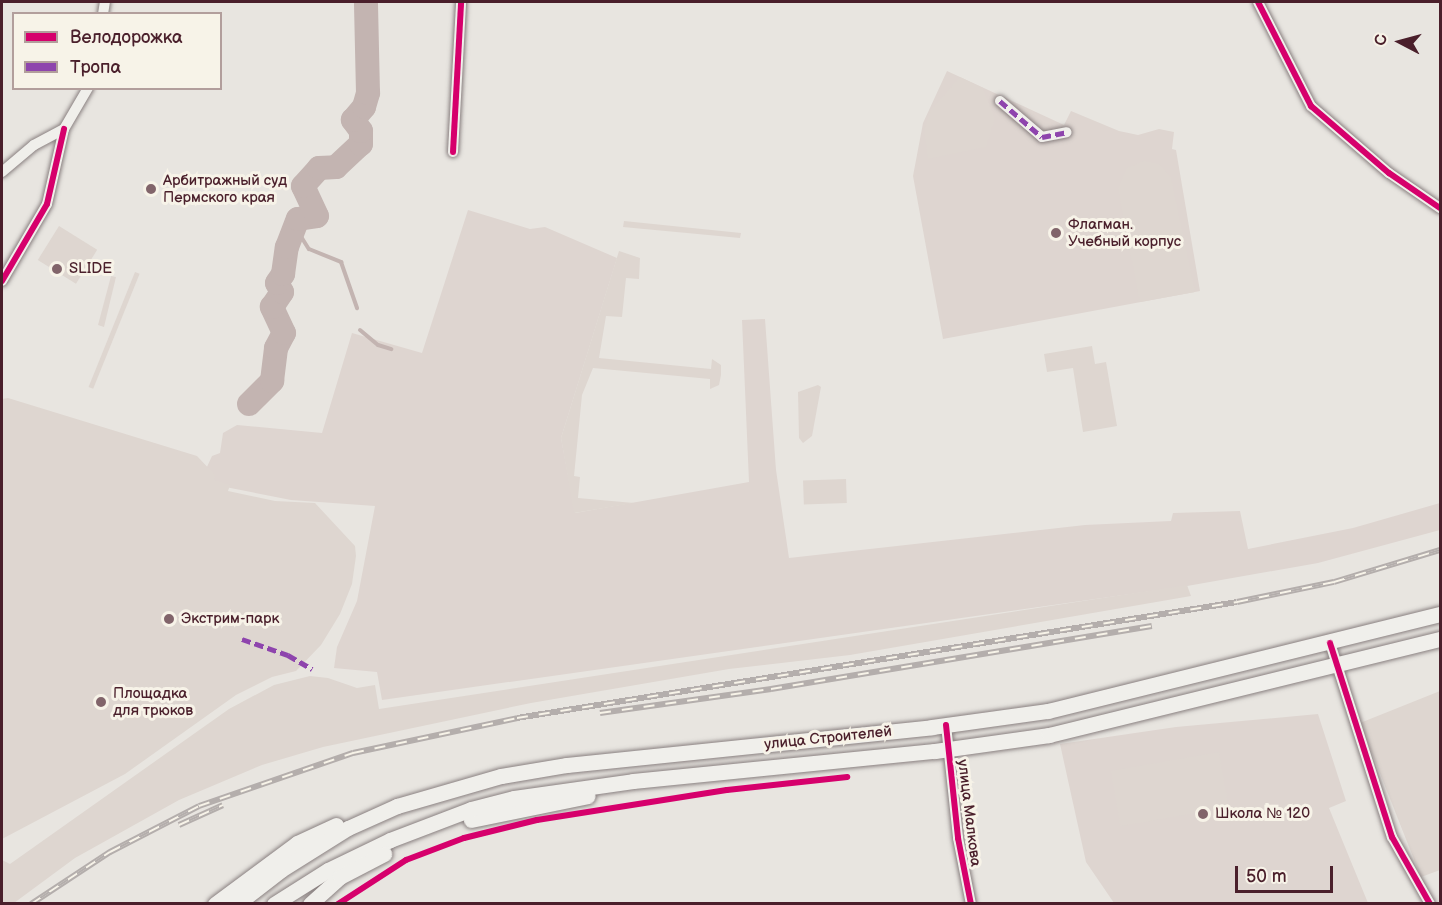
<!DOCTYPE html>
<meta charset="utf-8">
<style>
body{margin:0}
#map{position:relative;width:1442px;height:905px;overflow:hidden;background:#e8e5e0;font-family:"Balsamiq Sans",sans-serif}
div>[style]{position:absolute}
.built>*{inset:0;background:#ded5d0}
.green>*{inset:0;background:#ded6d0;transform-origin:0 0}
.stream>*{height:4px;margin:-2px;padding:0 2px;transform-origin:2px;border-radius:2px;background:#c3b4b1}
.river>*{height:24px;margin:-12px;padding:0 12px;transform-origin:12px;border-radius:12px;background:#c3b4b1}
.roads{filter:drop-shadow(0 0 2px #898080) drop-shadow(0 0 2px #898080)}
.street>*{height:10px;margin:-5px;padding:0 5px;transform-origin:5px;border-radius:5px;background:#f0efeb}
.secondary>*{height:15px;margin:-7.5px;padding:0 7.5px;transform-origin:7.5px;border-radius:7.5px;background:#f0efeb}
.rail>*{height:6px;margin-top:-3px;transform-origin:0;background:repeating-linear-gradient(90deg,#f7f3e8 0 11px,#b4aeac 0 22px);box-sizing:border-box;border-block:2px solid #b4aeac}
.quiet>*{height:4.5px;margin-top:-2.25px;transform-origin:0;background:repeating-linear-gradient(90deg,#8e44ad 0 9px,transparent 0 13.5px)}
.cycleway>*{height:6px;margin:-3px;padding:0 3px;transform-origin:3px;border-radius:3px;background:#d6006c}
.dots>*{width:16px;height:16px;translate:-50% -50%;box-sizing:border-box;border:3px solid #f7f3e8;border-radius:50%}
span{translate:-50% -50%;white-space:nowrap;text-align:center;line-height:1.15;-webkit-text-stroke:6px #f7f3e8;paint-order:stroke}
.poi-label{font-size:15px;color:#4a1f2b}
.left{translate:0 -50%;text-align:left}
.street-label{font-size:15px;color:#4a1f2b}
.frame{position:absolute;inset:0;border:3px solid #4a1f2b;pointer-events:none}
.legend{position:absolute;left:12px;top:12px;width:210px;height:78px;box-sizing:border-box;background:#f7f3e8;border:2px solid #b29e9c;margin:0;padding:8px 10px;list-style:none;font-size:18px;color:#4a1f2b}
.legend li{display:flex;align-items:center;gap:12px;height:30px}
.legend b{width:30px;border:2px solid #b29e9c}
.north{position:absolute;left:1370px;top:12px;width:60px;height:60px;-webkit-text-stroke:4px #f7f3e8;paint-order:stroke;rotate:276deg;font-size:16px;font-weight:700;line-height:24px;text-align:center;color:#4a1f2b}
.north::after{content:'';display:block;margin:auto;width:21px;height:27px;background:#4a1f2b;clip-path:polygon(50% 0,100% 100%,50% 72%,0 100%)}
.scale{position:absolute;left:1235px;top:866px;width:98px;height:27px;box-sizing:border-box;border:3px solid #4a1f2b;border-top:0;padding-left:8px;font-size:18px;line-height:21px;white-space:nowrap;color:#4a1f2b;-webkit-text-stroke:4px #f7f3e8;paint-order:stroke}
</style>
<div id="map">
<div class="built">
<div style="clip-path:polygon(947px 71px,1064px 125px,1071px 111px,1119px 131px,1138px 135px,1159px 129px,1174px 132px,1172px 149px,1176px 150px,1200px 291px,943px 339px,913px 176px,923px 123px)"></div>
<div style="clip-path:polygon(468px 210px,530px 229px,545px 227px,617px 258px,561px 438px,575px 513px,749px 482px,742px 320px,765px 319px,776px 470px,789px 558px,1085px 525px,1171px 521px,1173px 513px,1240px 511px,1248px 549px,1353px 528px,1440px 503px,1440px 530px,1318px 563px,1187px 586px,382px 700px,377px 672px,334px 668px,337px 647px,357px 601px,375px 506px,291px 500px,200px 482px,212px 456px,220px 453px,223px 433px,237px 425px,322px 433px,352px 333px,422px 353px)"></div>
<div style="clip-path:polygon(1318px 714px,1346px 801px,1329px 808px,1368px 903px,1114px 903px,1086px 862px,1060px 744px,1176px 727px)"></div>
</div>
<div class="green">
<div style="clip-path:polygon(960px 77px,983px 88px,995px 118px,986px 147px,928px 159px,924px 129px,931px 110px)"></div>
<div style="clip-path:polygon(1144px 161px,1159px 164px,1171px 178px,1195px 292px,1140px 302px,1118px 189px,1127px 168px)"></div>
<div style="clip-path:polygon(624px 221px,741px 233px,740px 238px,623px 227px)"></div>
<div style="left:59px;top:226px;width:45px;height:40px;rotate:32deg"></div>
<div style="clip-path:polygon(619px 251px,640px 258px,639px 279px,626px 278px,622px 317px,606px 316px,599px 358px,711px 369px,712px 359px,721px 365px,721px 375px,719px 385px,710px 389px,710px 379px,593px 368px,582px 395px,574px 476px,580px 477px,578px 498px,634px 503px,574px 513px,561px 438px)"></div>
<div style="left:135px;top:272px;width:5px;height:124px;rotate:22deg"></div>
<div style="clip-path:polygon(111px 276px,116px 277px,104px 327px,98px 325px)"></div>
<div style="clip-path:polygon(1092px 346px,1095px 364px,1106px 362px,1117px 426px,1083px 432px,1073px 368px,1047px 372px,1044px 354px)"></div>
<div style="clip-path:polygon(818px 385px,821px 387px,812px 436px,803px 443px,799px 438px,798px 392px)"></div>
<div style="clip-path:polygon(8px 398px,197px 456px,215px 475px,214px 480px,230px 485px,228px 491px,275px 501px,315px 503px,355px 546px,356px 556px,352px 584px,340px 614px,321px 645px,296px 671px,272px 677px,236px 695px,125px 774px,2px 839px,2px 399px)"></div>
<div style="left:846px;top:479px;width:24px;height:43px;rotate:88deg"></div>
<div style="clip-path:polygon(1187px 585px,1191px 596px,850px 655px,729px 669px,531px 703px,323px 747px,262px 765px,179px 800px,75px 858px,14px 903px,2px 903px,2px 860px,10px 864px,229px 709px,274px 685px,310px 676px,328px 678px,357px 688px,375px 685px,379px 709px)"></div>
<div style="clip-path:polygon(1440px 691px,1440px 870px,1421px 877px,1360px 723px)"></div>
<div style="left:1219px;top:752px;width:56px;height:110px;rotate:80deg"></div>
</div>
<div class="stream">
<div style="left:295px;top:227px;width:26px;rotate:58deg"></div>
<div style="left:309px;top:249px;width:35px;rotate:22deg"></div>
<div style="left:341px;top:262px;width:49px;rotate:70.8deg"></div>
<div style="left:360px;top:330px;width:23px;rotate:40deg"></div>
<div style="left:378px;top:345px;width:14px;rotate:17deg"></div>
</div>
<div class="river">
<div style="left:249px;top:404px;width:33px;rotate:-45deg"></div>
<div style="left:272px;top:381px;width:33px;rotate:-83deg"></div>
<div style="left:276px;top:348px;width:17px;rotate:-62deg"></div>
<div style="left:284px;top:333px;width:29px;rotate:-115deg"></div>
<div style="left:272px;top:307px;width:18px;rotate:-56deg"></div>
<div style="left:282px;top:292px;width:10px;rotate:-119deg"></div>
<div style="left:277px;top:283px;width:11px;rotate:-56deg"></div>
<div style="left:283px;top:274px;width:27px;rotate:-82deg"></div>
<div style="left:287px;top:247px;width:30px;rotate:-69deg"></div>
<div style="left:298px;top:219px;width:19px;rotate:-9deg"></div>
<div style="left:317px;top:216px;width:33px;rotate:-115deg"></div>
<div style="left:303px;top:186px;width:24px;rotate:-48deg"></div>
<div style="left:319px;top:168px;width:17px;rotate:-3deg"></div>
<div style="left:336px;top:167px;width:34px;rotate:-43deg"></div>
<div style="left:361px;top:144px;width:13px;rotate:-90deg"></div>
<div style="left:361px;top:131px;width:14px;rotate:-126deg"></div>
<div style="left:353px;top:120px;width:17px;rotate:-50deg"></div>
<div style="left:364px;top:107px;width:15px;rotate:-74deg"></div>
<div style="left:368px;top:93px;width:91px;rotate:-91.3deg"></div>
</div>
<div class="roads">
<div class="street">
<div style="left:1258px;top:2px;width:117px;rotate:63deg"></div>
<div style="left:1311px;top:106px;width:103px;rotate:40.7deg"></div>
<div style="left:1389px;top:173px;width:62px;rotate:34.5deg"></div>
<div style="left:103px;top:14px;width:12px;rotate:-81deg"></div>
<div style="left:1000px;top:101px;width:55px;rotate:40.6deg"></div>
<div style="left:1042px;top:137px;width:25px;rotate:-11deg"></div>
<div style="left:453px;top:152px;width:150px;rotate:-86.9deg"></div>
<div style="left:2px;top:172px;width:42px;rotate:-40.2deg"></div>
<div style="left:34px;top:145px;width:34px;rotate:-28deg"></div>
<div style="left:64px;top:129px;width:48px;rotate:-59.7deg"></div>
<div style="left:2px;top:281px;width:89px;rotate:-59.7deg"></div>
<div style="left:47px;top:204px;width:77px;rotate:-77.2deg"></div>
<div style="left:1330px;top:643px;width:204px;rotate:72.3deg"></div>
<div style="left:1392px;top:837px;width:77px;rotate:60.4deg"></div>
<div style="left:946px;top:725px;width:114px;rotate:83.9deg"></div>
<div style="left:958px;top:838px;width:67px;rotate:78.9deg"></div>
</div>
<div class="secondary">
<div style="left:471px;top:820px;width:119px;rotate:-11.6deg"></div>
<div style="left:215px;top:904px;width:102px;rotate:-36.6deg"></div>
<div style="left:297px;top:843px;width:43px;rotate:-24.8deg"></div>
<div style="left:237px;top:904px;width:56px;rotate:-37.7deg"></div>
<div style="left:281px;top:870px;width:79px;rotate:-32.1deg"></div>
<div style="left:348px;top:828px;width:54px;rotate:-24.2deg"></div>
<div style="left:397px;top:806px;width:108px;rotate:-16.1deg"></div>
<div style="left:501px;top:776px;width:67px;rotate:-9.5deg"></div>
<div style="left:567px;top:765px;width:367px;rotate:-5.9deg"></div>
<div style="left:932px;top:727px;width:117px;rotate:-7.9deg"></div>
<div style="left:1048px;top:711px;width:404px;rotate:-13.9deg"></div>
<div style="left:274px;top:904px;width:64px;rotate:-32.2deg"></div>
<div style="left:328px;top:870px;width:69px;rotate:-25.8deg"></div>
<div style="left:390px;top:840px;width:87px;rotate:-20.9deg"></div>
<div style="left:471px;top:809px;width:44px;rotate:-14.3deg"></div>
<div style="left:514px;top:798px;width:120px;rotate:-8.1deg"></div>
<div style="left:633px;top:781px;width:303px;rotate:-5.7deg"></div>
<div style="left:935px;top:751px;width:115px;rotate:-8deg"></div>
<div style="left:1049px;top:735px;width:403px;rotate:-13.8deg"></div>
<div style="left:310px;top:904px;width:40px;rotate:-42deg"></div>
<div style="left:340px;top:877px;width:50px;rotate:-27.6deg"></div>
</div>
</div>
<div class="rail">
<div style="left:600px;top:713px;width:173px;rotate:-8deg"></div>
<div style="left:771px;top:689px;width:386px;rotate:-9.4deg"></div>
<div style="left:179px;top:825px;width:48px;rotate:-24.4deg"></div>
<div style="left:31px;top:904px;width:95px;rotate:-33.4deg"></div>
<div style="left:110px;top:852px;width:100px;rotate:-27.3deg"></div>
<div style="left:199px;top:806px;width:163px;rotate:-19deg"></div>
<div style="left:353px;top:753px;width:168px;rotate:-12deg"></div>
<div style="left:517px;top:718px;width:729px;rotate:-9.15deg"></div>
<div style="left:1237px;top:602px;width:99px;rotate:-11.7deg"></div>
<div style="left:1334px;top:582px;width:111px;rotate:-16.8deg"></div>
</div>
<div class="quiet">
<div style="left:1000px;top:101px;width:55px;rotate:40.6deg"></div>
<div style="left:1042px;top:137px;width:25px;rotate:-11deg"></div>
<div style="left:242px;top:639px;width:49px;rotate:19.2deg"></div>
<div style="left:288px;top:655px;width:28px;rotate:30deg"></div>
</div>
<div class="cycleway">
<div style="left:1258px;top:2px;width:117px;rotate:63deg"></div>
<div style="left:1311px;top:106px;width:103px;rotate:40.7deg"></div>
<div style="left:1389px;top:173px;width:62px;rotate:34.5deg"></div>
<div style="left:453px;top:152px;width:150px;rotate:-86.9deg"></div>
<div style="left:2px;top:281px;width:89px;rotate:-59.7deg"></div>
<div style="left:47px;top:204px;width:77px;rotate:-77.2deg"></div>
<div style="left:1330px;top:643px;width:204px;rotate:72.3deg"></div>
<div style="left:1392px;top:837px;width:77px;rotate:60.4deg"></div>
<div style="left:946px;top:725px;width:114px;rotate:83.9deg"></div>
<div style="left:958px;top:838px;width:67px;rotate:78.9deg"></div>
<div style="left:338px;top:904px;width:81px;rotate:-32.9deg"></div>
<div style="left:406px;top:860px;width:62px;rotate:-20.8deg"></div>
<div style="left:464px;top:838px;width:75px;rotate:-13.9deg"></div>
<div style="left:537px;top:820px;width:192px;rotate:-9deg"></div>
<div style="left:727px;top:790px;width:121px;rotate:-6.2deg"></div>
</div>
<div class="dots">
<div style="left:151px;top:189px;background:#81646a"></div>
<div style="left:1056px;top:233px;background:#81646a"></div>
<div style="left:57px;top:269px;background:#81646a"></div>
<div style="left:169px;top:619px;background:#81646a"></div>
<div style="left:101px;top:702px;background:#81646a"></div>
<div style="left:1203px;top:814px;background:#81646a"></div>
</div>
<div class="poi-label">
<span class="left" style="left:163px;top:189px">Арбитражный суд<br>Пермского края</span>
<span class="left" style="left:1068px;top:233px">Флагман.<br>Учебный корпус</span>
<span class="left" style="left:69px;top:269px">SLIDE</span>
<span class="left" style="left:181px;top:619px">Экстрим-парк</span>
<span class="left" style="left:113px;top:702px">Площадка<br>для трюков</span>
<span class="left" style="left:1215px;top:814px">Школа № 120</span>
</div>
<div class="street-label">
<span style="left:828px;top:738px;rotate:-6deg">улица Строителей</span>
<span style="left:969px;top:813px;rotate:83deg">улица Малкова</span>
</div>
<div class="frame"></div>
<ul class="legend">
<li><b style="height:8px;background:#d6006c"></b>Велодорожка</li>
<li><b style="height:8px;background:#8e44ad"></b>Тропа</li>
</ul>
<div class="north">С</div>
<div class="scale">50 m</div>
</div>
